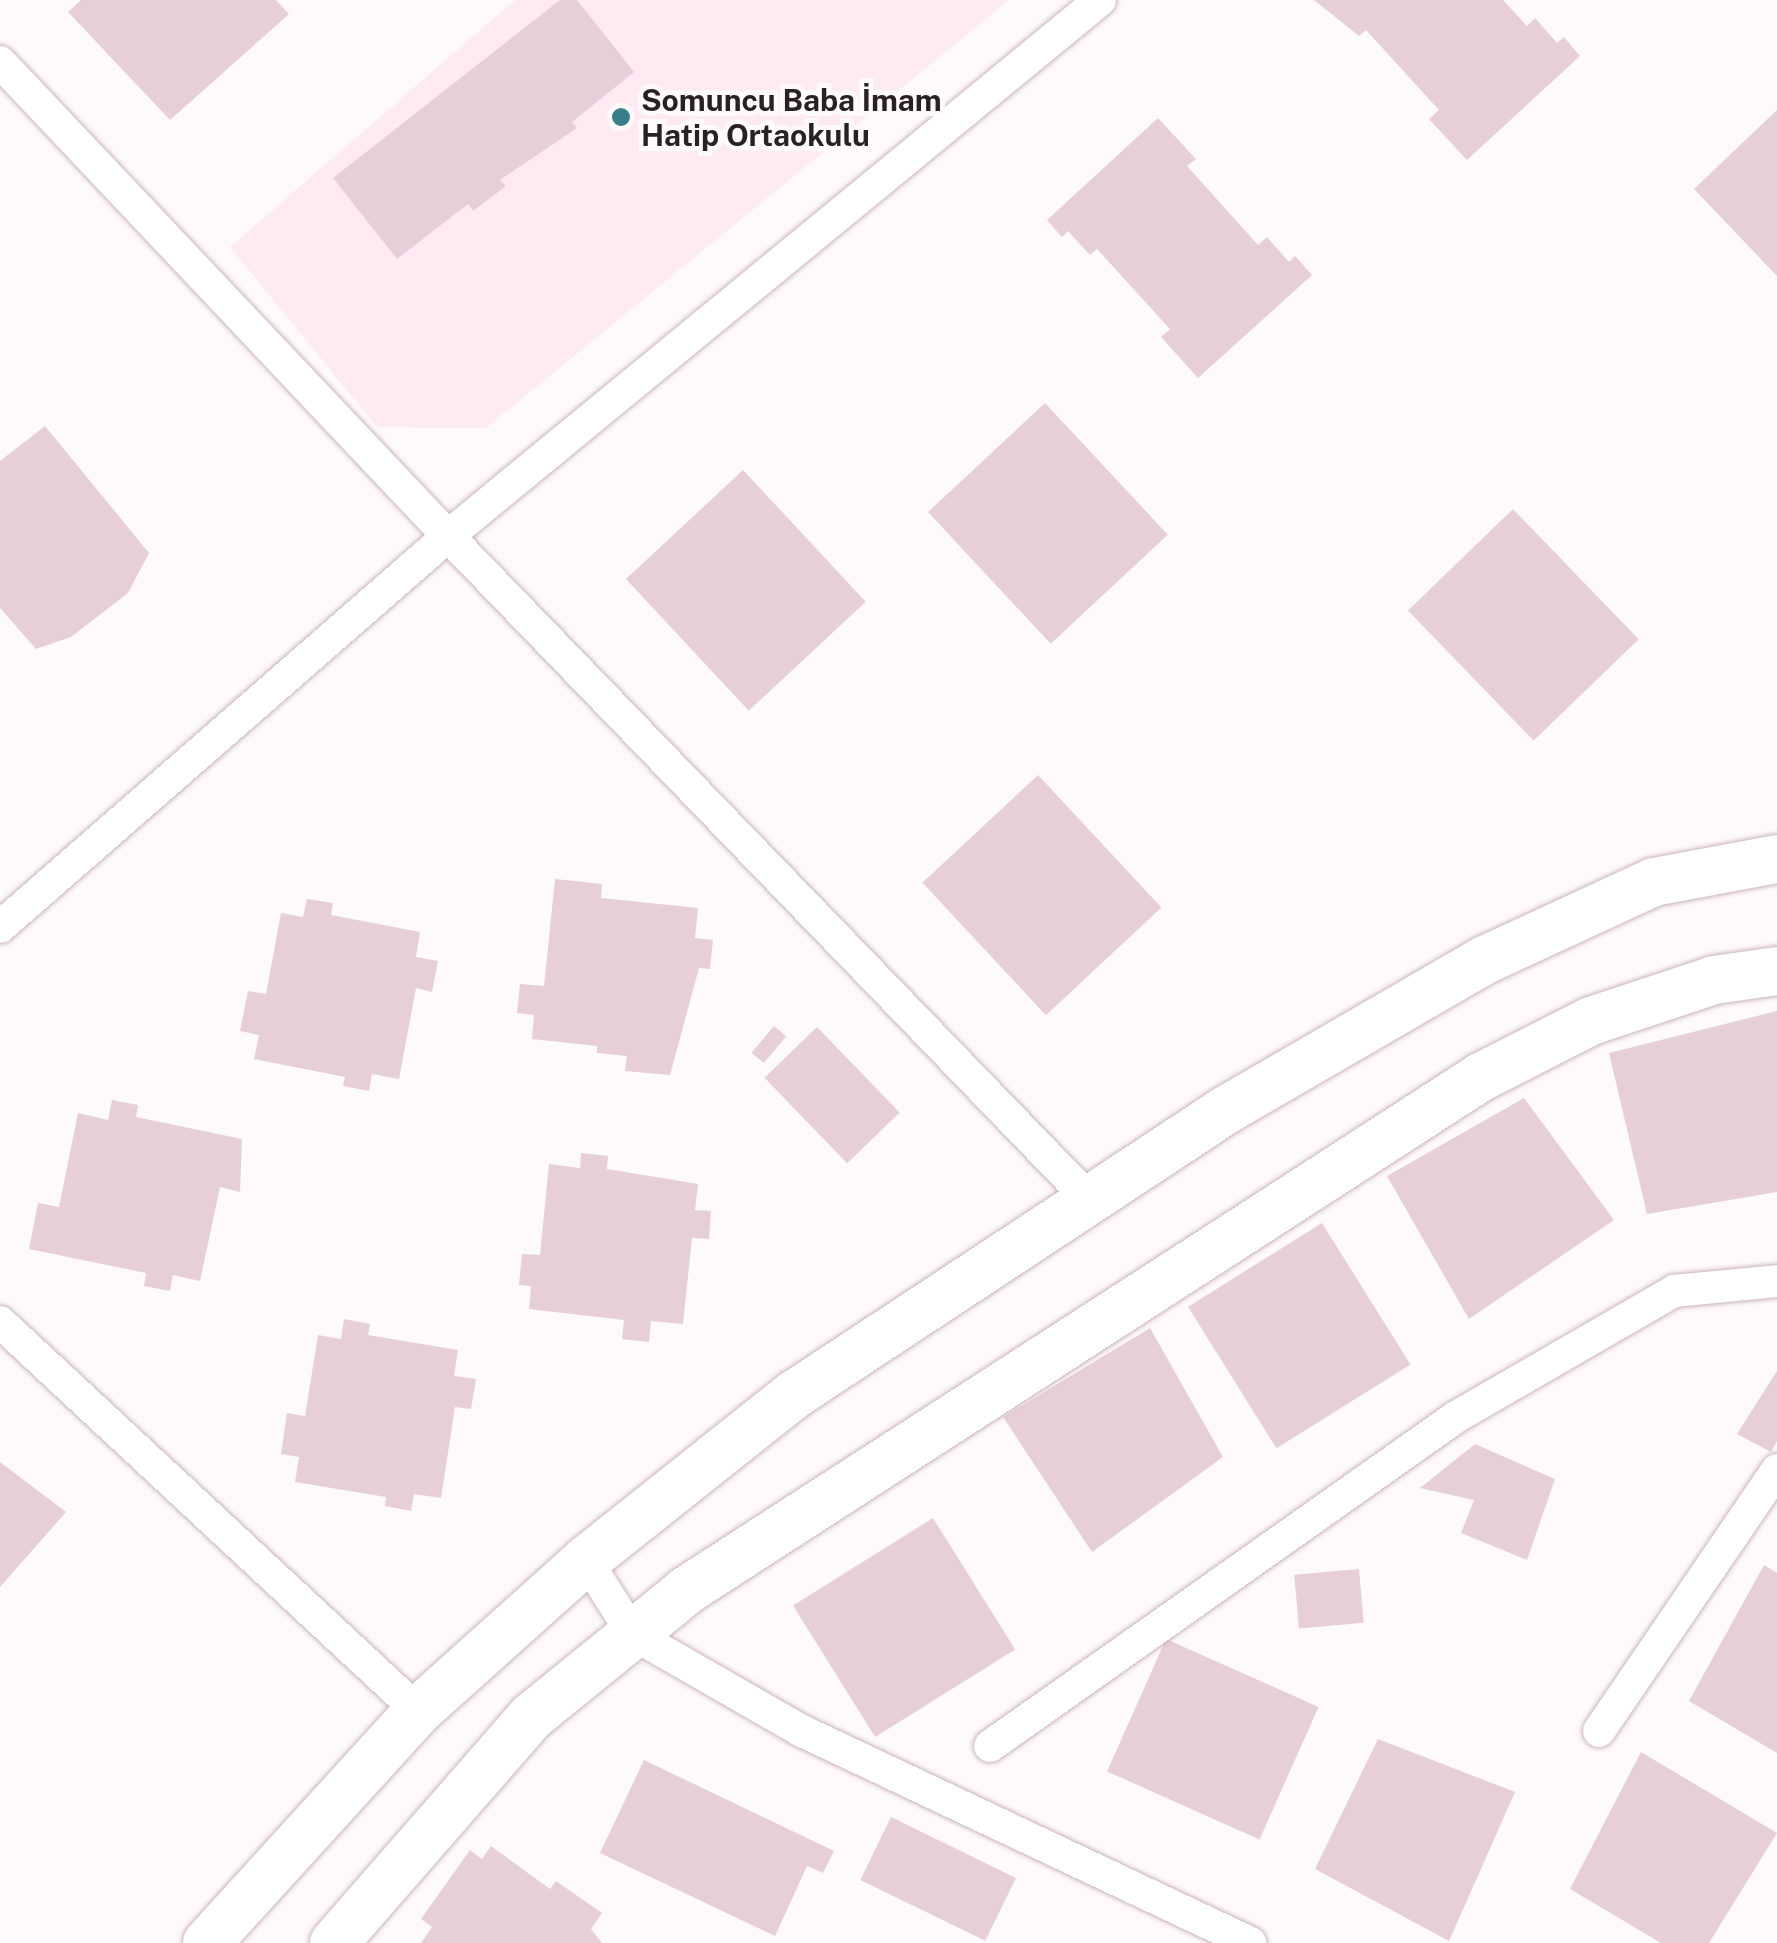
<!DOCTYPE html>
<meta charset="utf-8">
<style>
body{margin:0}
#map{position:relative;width:1777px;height:1943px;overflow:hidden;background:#fef9fb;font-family:"Public Sans",sans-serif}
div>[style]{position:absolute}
.built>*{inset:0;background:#fdeaf2}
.building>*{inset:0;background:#e6cfd9;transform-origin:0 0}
.roads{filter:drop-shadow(0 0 2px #cbb4be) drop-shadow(0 0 2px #cbb4be)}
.minor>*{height:32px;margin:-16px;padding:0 16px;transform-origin:16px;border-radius:16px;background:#fff}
.secondary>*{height:48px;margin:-24px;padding:0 24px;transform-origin:24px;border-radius:24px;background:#fff}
.dots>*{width:28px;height:28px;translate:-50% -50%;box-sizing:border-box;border:5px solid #fef9fb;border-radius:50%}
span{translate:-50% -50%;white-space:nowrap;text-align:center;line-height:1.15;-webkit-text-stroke:10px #fef9fb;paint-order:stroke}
.poi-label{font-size:30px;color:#282023;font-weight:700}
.left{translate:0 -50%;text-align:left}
</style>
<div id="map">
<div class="built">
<div style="clip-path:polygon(515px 0,1009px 0,486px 428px,377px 427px,230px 247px)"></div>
</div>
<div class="building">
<div style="clip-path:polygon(81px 0,276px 0,289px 14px,170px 120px,68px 12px)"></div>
<div style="clip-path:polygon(560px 0,577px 0,634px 72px,572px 122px,577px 128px,500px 180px,506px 186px,473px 211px,468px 204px,397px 259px,333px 178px)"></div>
<div style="clip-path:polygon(1314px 0,1503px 0,1527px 26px,1535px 18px,1557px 43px,1564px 37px,1580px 56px,1467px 160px,1429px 119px,1439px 110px,1366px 30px,1359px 36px)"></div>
<div style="clip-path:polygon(1777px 110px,1777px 276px,1694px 189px)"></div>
<div style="clip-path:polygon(1158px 118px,1196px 159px,1187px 166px,1258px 245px,1267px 237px,1289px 262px,1295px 256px,1312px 275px,1198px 378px,1161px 337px,1170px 329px,1097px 249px,1090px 255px,1068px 231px,1062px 237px,1047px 220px)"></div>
<div style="left:1045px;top:403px;width:180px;height:160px;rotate:47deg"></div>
<div style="clip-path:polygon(45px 426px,149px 553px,128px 593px,71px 637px,36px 649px,0 608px,0 461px)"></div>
<div style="left:743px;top:470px;width:180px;height:160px;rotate:47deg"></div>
<div style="left:1513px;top:509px;width:181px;height:146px;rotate:46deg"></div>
<div style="left:1038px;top:775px;width:181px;height:158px;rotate:47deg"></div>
<div style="clip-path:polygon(555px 879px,602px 884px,601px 898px,698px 908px,695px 938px,713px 940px,710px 969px,699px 968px,670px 1075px,625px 1071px,627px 1056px,597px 1053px,597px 1046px,532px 1039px,534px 1015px,517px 1013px,520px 984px,544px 986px)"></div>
<div style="clip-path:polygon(307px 899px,333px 903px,331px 915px,420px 932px,416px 957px,438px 961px,432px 992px,416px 988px,399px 1079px,372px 1074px,369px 1091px,343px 1086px,345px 1077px,254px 1059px,259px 1035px,240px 1031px,248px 991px,266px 994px,281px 913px,303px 917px)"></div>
<div style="clip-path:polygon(1777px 1011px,1777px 1192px,1647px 1214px,1609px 1053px)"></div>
<div style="left:774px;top:1026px;width:16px;height:35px;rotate:40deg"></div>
<div style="left:817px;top:1027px;width:119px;height:73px;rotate:46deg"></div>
<div style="clip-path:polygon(1524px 1098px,1614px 1220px,1469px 1319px,1387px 1176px)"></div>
<div style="clip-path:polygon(112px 1100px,138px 1105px,136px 1117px,242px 1139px,240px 1192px,220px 1187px,200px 1281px,173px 1275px,170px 1291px,144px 1286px,146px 1273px,29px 1249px,38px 1203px,59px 1207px,78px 1113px,108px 1120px)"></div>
<div style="clip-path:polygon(581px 1153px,608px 1156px,607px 1169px,698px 1184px,695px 1210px,711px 1211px,709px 1239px,692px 1238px,683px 1324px,651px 1321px,649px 1342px,622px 1339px,624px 1320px,529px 1309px,531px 1286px,519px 1285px,522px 1254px,540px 1255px,549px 1164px,580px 1168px)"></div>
<div style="left:1322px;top:1223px;width:167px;height:158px;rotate:58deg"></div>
<div style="clip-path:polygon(344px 1319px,370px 1324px,368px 1335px,458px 1350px,454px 1376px,476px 1379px,471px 1409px,455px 1407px,441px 1498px,414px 1494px,411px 1511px,385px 1506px,386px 1497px,295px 1482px,299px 1457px,281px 1454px,287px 1413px,305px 1416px,318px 1335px,341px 1339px)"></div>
<div style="clip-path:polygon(1150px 1328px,1223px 1457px,1092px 1552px,1003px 1417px)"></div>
<div style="clip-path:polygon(1777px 1371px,1777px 1441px,1771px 1452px,1737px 1434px)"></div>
<div style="clip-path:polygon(1475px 1444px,1555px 1479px,1527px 1560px,1461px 1533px,1474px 1500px,1420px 1488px)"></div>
<div style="clip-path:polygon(0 1462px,66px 1512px,0 1587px)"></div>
<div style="left:933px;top:1518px;width:155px;height:165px;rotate:58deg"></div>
<div style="clip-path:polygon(1764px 1565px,1777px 1573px,1777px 1753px,1689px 1701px)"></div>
<div style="left:1359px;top:1569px;width:54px;height:65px;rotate:85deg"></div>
<div style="left:1166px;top:1639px;width:167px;height:145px;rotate:24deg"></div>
<div style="clip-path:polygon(1378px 1739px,1515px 1792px,1449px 1941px,1315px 1869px)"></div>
<div style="clip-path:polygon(1641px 1752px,1777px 1833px,1709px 1943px,1661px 1943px,1570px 1889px)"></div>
<div style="clip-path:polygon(644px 1760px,834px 1851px,823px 1873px,807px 1866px,775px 1936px,600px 1853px)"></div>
<div style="left:891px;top:1817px;width:139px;height:70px;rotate:26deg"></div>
<div style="clip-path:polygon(491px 1846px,550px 1889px,556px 1881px,602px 1913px,591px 1929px,602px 1943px,421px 1943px,432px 1927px,421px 1919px,470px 1850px,482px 1859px)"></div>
</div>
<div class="roads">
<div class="minor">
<div style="left:0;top:62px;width:652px;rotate:46.62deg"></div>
<div style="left:448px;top:536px;width:844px;rotate:-39.42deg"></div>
<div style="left:0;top:927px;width:595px;rotate:-41.11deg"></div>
<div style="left:448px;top:536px;width:921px;rotate:45.97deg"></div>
<div style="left:0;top:1322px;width:571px;rotate:42.94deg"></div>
<div style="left:586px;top:1560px;width:88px;rotate:57.6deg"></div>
<div style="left:633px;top:1634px;width:195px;rotate:29.9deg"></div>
<div style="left:802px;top:1731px;width:496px;rotate:25.3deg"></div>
<div style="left:1599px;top:1731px;width:316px;rotate:-55.7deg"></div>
<div style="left:990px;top:1746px;width:570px;rotate:-35.22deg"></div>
<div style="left:1456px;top:1417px;width:252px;rotate:-30deg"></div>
<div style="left:1674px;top:1291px;width:103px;rotate:-5.5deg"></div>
</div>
<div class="secondary">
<div style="left:207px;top:1943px;width:314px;rotate:-47.7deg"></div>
<div style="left:418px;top:1711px;width:226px;rotate:-41.9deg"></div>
<div style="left:586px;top:1560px;width:267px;rotate:-38.5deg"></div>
<div style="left:795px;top:1394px;width:516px;rotate:-33.38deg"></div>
<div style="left:1226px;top:1110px;width:299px;rotate:-30.1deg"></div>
<div style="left:1485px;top:960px;width:186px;rotate:-24.8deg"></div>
<div style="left:1654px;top:882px;width:125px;rotate:-10.6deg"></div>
<div style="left:334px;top:1943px;width:300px;rotate:-48.9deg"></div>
<div style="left:531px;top:1717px;width:201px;rotate:-39.1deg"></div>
<div style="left:687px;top:1590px;width:945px;rotate:-32.87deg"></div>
<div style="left:1481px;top:1077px;width:123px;rotate:-27deg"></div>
<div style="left:1591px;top:1021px;width:130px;rotate:-18.4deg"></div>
<div style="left:1714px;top:980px;width:64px;rotate:-8.1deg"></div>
</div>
</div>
<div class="dots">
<div style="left:621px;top:117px;background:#387e8a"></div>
</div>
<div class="poi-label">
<span class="left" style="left:641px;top:117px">Somuncu Baba İmam<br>Hatip Ortaokulu</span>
</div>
</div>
